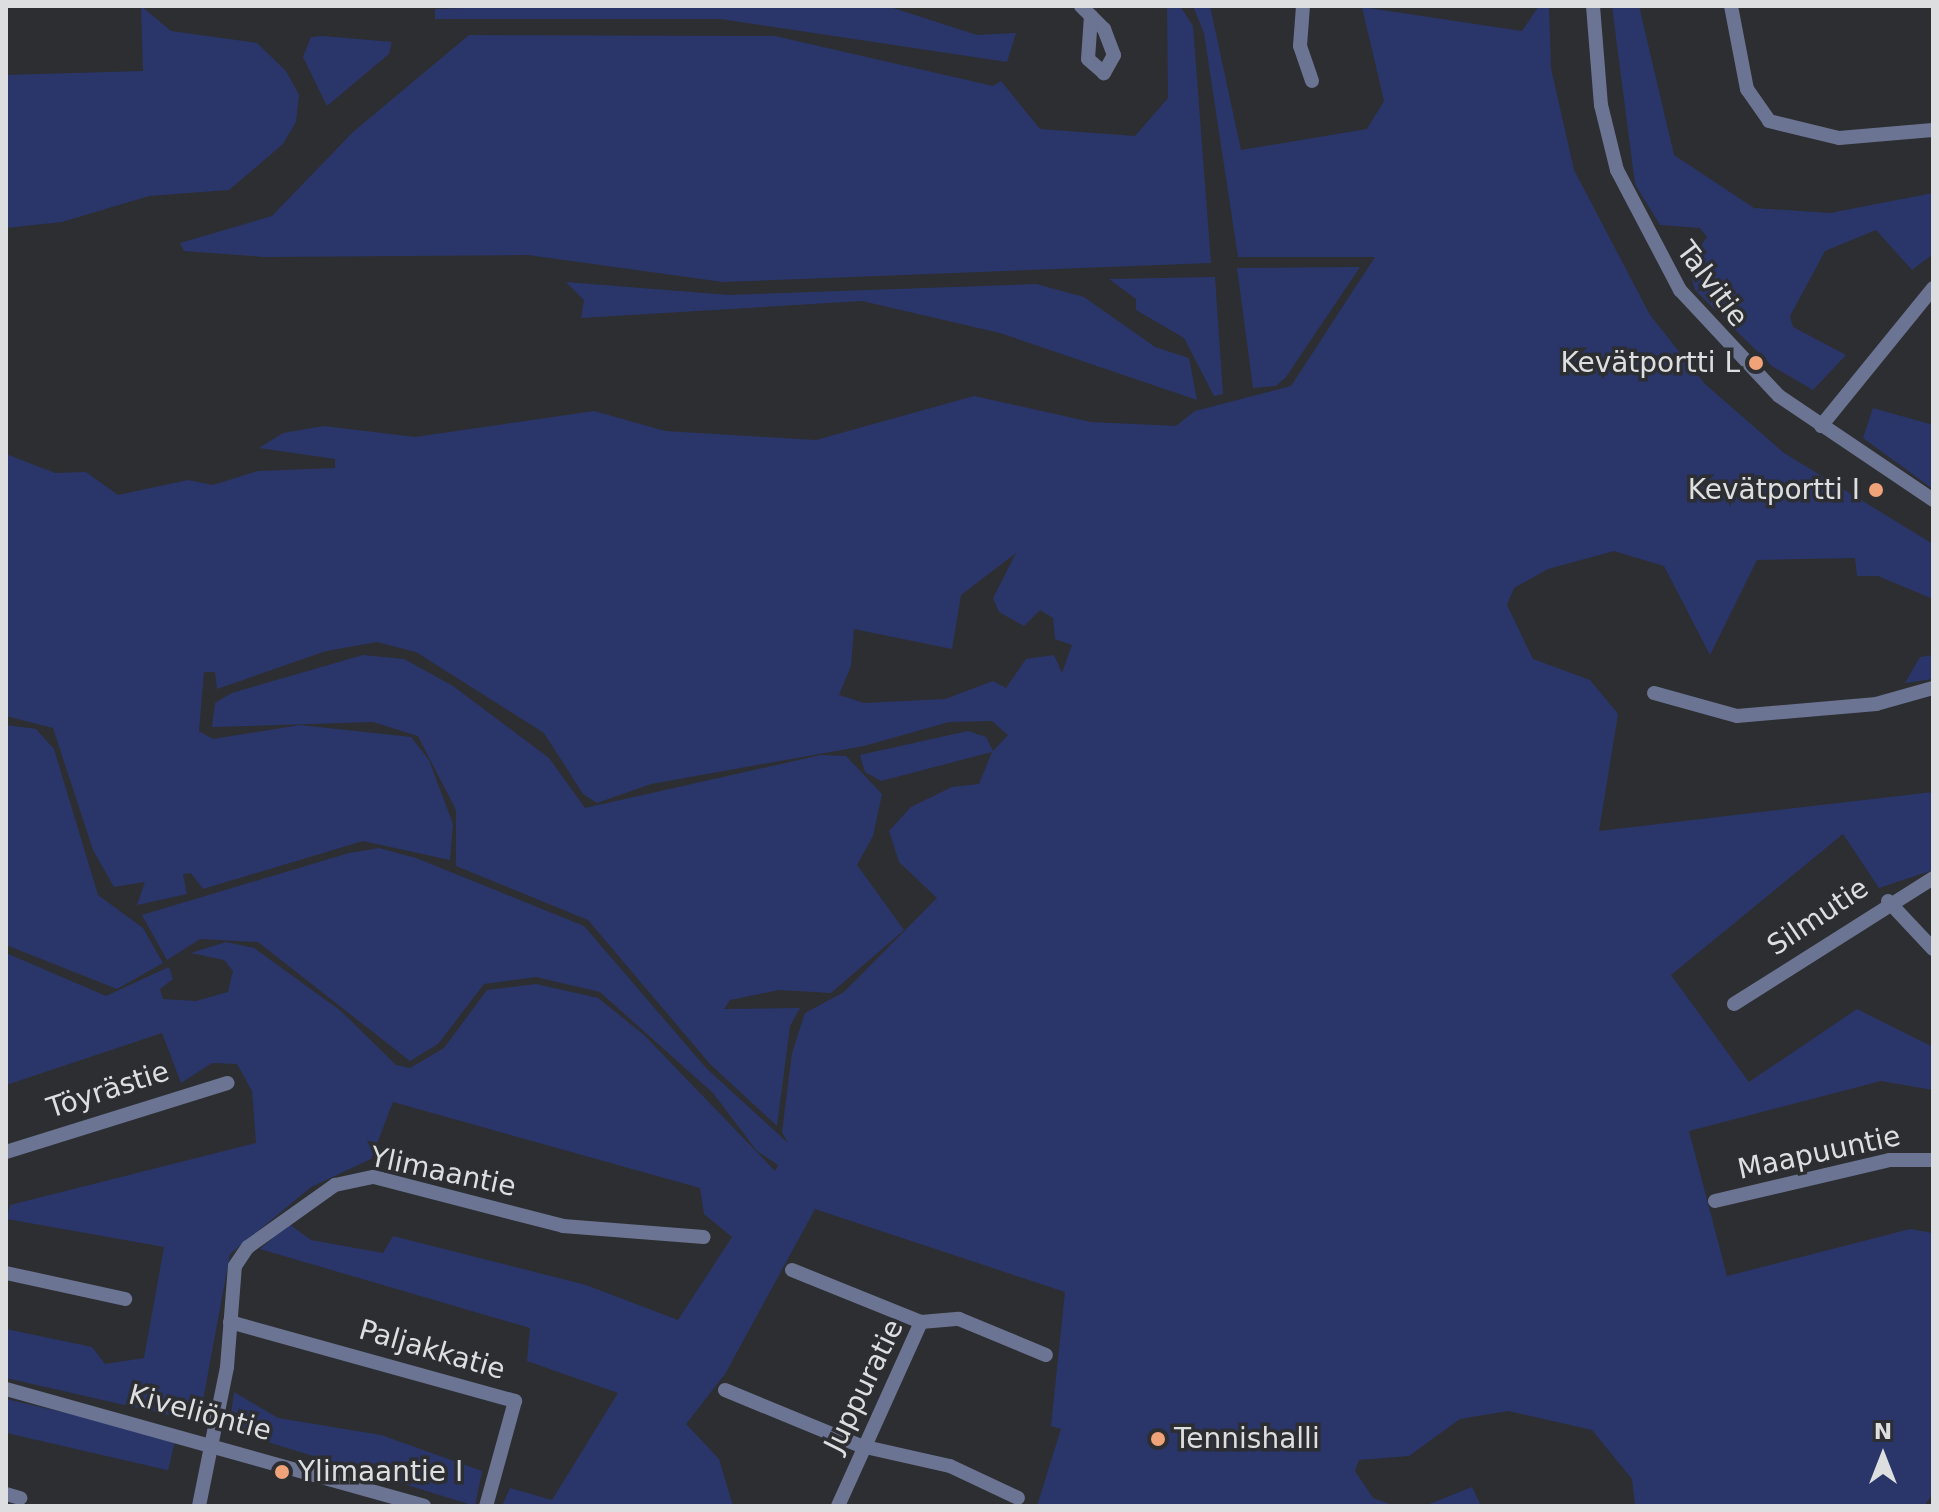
<!DOCTYPE html>
<meta charset="utf-8">
<style>
body{margin:0}
#map{position:relative;width:1939px;height:1512px;overflow:hidden;background:#2d2e31;font-family:"DejaVu Sans",sans-serif}
div>[style]{position:absolute}
.green>*{inset:0;background:#2a366a;transform-origin:0 0}
.minor>*{height:14px;margin:-7px;padding:0 7px;transform-origin:7px;border-radius:7px;background:#6b7492}
.dots>*{width:22px;height:22px;translate:-50% -50%;box-sizing:border-box;border:4px solid #2d2e31;border-radius:50%}
span{translate:-50% -50%;white-space:nowrap;text-align:center;line-height:1.15;-webkit-text-stroke:7px #2d2e31;paint-order:stroke}
.street-label{font-size:28px;color:#dddee0}
.poi-label{font-size:28px;color:#dddee0}
.right{translate:-100% -50%;text-align:right}
.left{translate:0 -50%;text-align:left}
.frame{position:absolute;inset:0;border:8px solid #dddee0;pointer-events:none}
.north{position:absolute;left:1843px;top:1416px;width:80px;height:80px;-webkit-text-stroke:6px #2d2e31;paint-order:stroke;rotate:0deg;font-size:22px;font-weight:700;line-height:32px;text-align:center;color:#dddee0}
.north::after{content:'';display:block;margin:auto;width:28px;height:36px;background:#dddee0;clip-path:polygon(50% 0,100% 100%,50% 72%,0 100%)}
</style>
<div id="map">
<div class="green">
<div style="clip-path:polygon(141px 6px,171px 31px,257px 43px,286px 71px,299px 95px,296px 122px,283px 144px,229px 190px,149px 196px,62px 222px,6px 228px,6px 75px,143px 71px)"></div>
<div style="clip-path:polygon(887px 6px,977px 35px,1016px 33px,1007px 62px,720px 19px,435px 19px,435px 9px,522px 6px)"></div>
<div style="clip-path:polygon(1167px 6px,1180px 6px,1193px 26px,1211px 263px,723px 282px,528px 255px,265px 257px,184px 251px,180px 243px,272px 216px,353px 132px,469px 35px,775px 36px,993px 86px,1001px 81px,1040px 129px,1135px 136px,1168px 98px)"></div>
<div style="clip-path:polygon(evenodd,1193px 6px,1210px 6px,1241px 150px,1367px 129px,1384px 101px,1362px 7px,1522px 31px,1539px 6px,1549px 6px,1551px 68px,1574px 170px,1650px 315px,1705px 384px,1784px 453px,1933px 544px,1933px 599px,1878px 576px,1857px 576px,1855px 558px,1757px 560px,1710px 655px,1664px 566px,1614px 551px,1548px 569px,1514px 588px,1507px 605px,1533px 659px,1590px 680px,1618px 714px,1599px 831px,1933px 792px,1933px 870px,1879px 888px,1843px 834px,1671px 975px,1749px 1082px,1857px 1009px,1933px 1047px,1933px 1090px,1881px 1081px,1689px 1131px,1727px 1276px,1910px 1229px,1933px 1233px,1933px 1494px,1924px 1506px,1635px 1506px,1632px 1479px,1592px 1430px,1508px 1411px,1460px 1419px,1409px 1456px,1359px 1460px,1355px 1471px,1373px 1498px,1395px 1506px,1037px 1506px,1061px 1429px,1051px 1426px,1065px 1292px,815px 1209px,725px 1374px,686px 1424px,719px 1459px,733px 1506px,502px 1506px,510px 1488px,552px 1500px,618px 1393px,527px 1361px,530px 1328px,260px 1249px,289px 1224px,311px 1240px,383px 1253px,393px 1236px,586px 1285px,678px 1320px,732px 1237px,704px 1214px,700px 1188px,393px 1102px,371px 1159px,311px 1187px,230px 1254px,199px 1422px,6px 1378px,6px 1329px,92px 1347px,105px 1364px,144px 1358px,164px 1247px,7px 1219px,10px 1205px,256px 1143px,252px 1091px,237px 1064px,212px 1063px,181px 1083px,162px 1033px,6px 1085px,6px 953px,106px 996px,169px 967px,173px 979px,160px 989px,163px 999px,196px 1001px,228px 992px,233px 971px,224px 960px,191px 953px,226px 942px,254px 948px,341px 1011px,396px 1065px,410px 1068px,444px 1048px,487px 990px,536px 984px,598px 998px,644px 1035px,775px 1171px,778px 1165px,757px 1151px,713px 1093px,600px 992px,536px 977px,484px 984px,438px 1044px,410px 1061px,258px 942px,200px 939px,167px 960px,142px 915px,349px 853px,379px 848px,416px 858px,584px 926px,706px 1068px,788px 1143px,782px 1132px,792px 1053px,805px 1013px,844px 992px,937px 898px,899px 862px,889px 831px,911px 807px,952px 787px,979px 784px,992px 752px,881px 781px,865px 772px,860px 755px,968px 731px,986px 737px,993px 751px,1008px 735px,992px 721px,949px 722px,864px 746px,651px 784px,597px 803px,583px 794px,544px 733px,416px 652px,377px 642px,326px 651px,217px 689px,215px 672px,204px 672px,199px 731px,213px 739px,300px 725px,411px 737px,429px 760px,453px 824px,450px 860px,363px 841px,203px 889px,191px 873px,183px 874px,187px 894px,137px 905px,145px 882px,114px 887px,93px 850px,53px 728px,6px 716px,6px 454px,55px 473px,86px 472px,118px 495px,188px 480px,213px 485px,258px 471px,335px 468px,335px 459px,259px 448px,283px 433px,324px 426px,415px 437px,594px 411px,665px 431px,816px 440px,974px 396px,1091px 422px,1176px 426px,1195px 411px,1291px 386px,1375px 257px,1238px 257px,1204px 33px,1193px 6px,1016px 553px,993px 598px,999px 612px,1024px 626px,1040px 610px,1053px 618px,1055px 639px,1072px 645px,1062px 673px,1054px 655px,1026px 659px,1006px 688px,993px 681px,945px 699px,864px 703px,839px 695px,851px 666px,854px 629px,952px 649px,961px 595px,1016px 553px)"></div>
<div style="clip-path:polygon(1612px 6px,1639px 6px,1674px 155px,1754px 208px,1830px 213px,1933px 193px,1933px 254px,1912px 270px,1876px 230px,1825px 251px,1790px 316px,1793px 327px,1846px 355px,1813px 390px,1772px 366px,1695px 290px,1688px 265px,1707px 237px,1700px 228px,1660px 225px,1635px 184px)"></div>
<div style="clip-path:polygon(311px 37px,323px 36px,392px 42px,389px 54px,327px 106px,303px 57px)"></div>
<div style="clip-path:polygon(1360px 267px,1286px 377px,1276px 386px,1253px 388px,1237px 268px)"></div>
<div style="clip-path:polygon(1215px 277px,1223px 394px,1214px 396px,1184px 338px,1136px 310px,1136px 299px,1109px 279px)"></div>
<div style="clip-path:polygon(566px 282px,729px 295px,1036px 284px,1084px 297px,1155px 347px,1189px 358px,1197px 400px,1000px 333px,862px 301px,581px 318px,584px 300px)"></div>
<div style="clip-path:polygon(1873px 408px,1933px 425px,1933px 489px,1863px 438px)"></div>
<div style="clip-path:polygon(363px 655px,404px 659px,453px 686px,549px 758px,585px 808px,821px 755px,846px 756px,882px 794px,873px 836px,857px 865px,904px 930px,831px 993px,779px 990px,730px 1000px,724px 1009px,800px 1008px,790px 1026px,777px 1126px,710px 1064px,588px 920px,456px 866px,456px 810px,418px 736px,373px 722px,212px 727px,215px 703px,232px 693px)"></div>
<div style="clip-path:polygon(1933px 655px,1933px 679px,1905px 683px,1920px 657px)"></div>
<div style="clip-path:polygon(6px 725px,36px 729px,54px 749px,98px 895px,143px 928px,163px 963px,117px 989px,6px 945px)"></div>
<div style="clip-path:polygon(234px 1392px,278px 1418px,381px 1435px,482px 1471px,475px 1506px,229px 1430px)"></div>
<div style="left:6px;top:1399px;width:174px;height:33px;rotate:13deg"></div>
<div style="clip-path:polygon(1472px 1487px,1481px 1506px,1414px 1506px,1427px 1505px)"></div>
</div>
<div class="minor">
<div style="left:1081px;top:6px;width:33px;rotate:45deg"></div>
<div style="left:1104px;top:29px;width:28px;rotate:69deg"></div>
<div style="left:1114px;top:55px;width:21px;rotate:119deg"></div>
<div style="left:1104px;top:73px;width:21px;rotate:-139deg"></div>
<div style="left:1088px;top:59px;width:43px;rotate:-86deg"></div>
<div style="left:1303px;top:6px;width:40px;rotate:94.3deg"></div>
<div style="left:1300px;top:46px;width:37px;rotate:71deg"></div>
<div style="left:1593px;top:6px;width:99px;rotate:85.4deg"></div>
<div style="left:1601px;top:105px;width:67px;rotate:76.2deg"></div>
<div style="left:1617px;top:170px;width:136px;rotate:62.3deg"></div>
<div style="left:1680px;top:290px;width:145px;rotate:47deg"></div>
<div style="left:1779px;top:396px;width:186px;rotate:34deg"></div>
<div style="left:1731px;top:6px;width:85px;rotate:79.1deg"></div>
<div style="left:1747px;top:89px;width:39px;rotate:55deg"></div>
<div style="left:1769px;top:121px;width:72px;rotate:13.7deg"></div>
<div style="left:1839px;top:138px;width:94px;rotate:-4.9deg"></div>
<div style="left:1821px;top:426px;width:178px;rotate:-50.9deg"></div>
<div style="left:1654px;top:693px;width:86px;rotate:15.5deg"></div>
<div style="left:1737px;top:716px;width:140px;rotate:-4.9deg"></div>
<div style="left:1876px;top:704px;width:59px;rotate:-15.7deg"></div>
<div style="left:1888px;top:901px;width:66px;rotate:46.8deg"></div>
<div style="left:1734px;top:1004px;width:236px;rotate:-32.3deg"></div>
<div style="left:6px;top:1152px;width:232px;rotate:-17.3deg"></div>
<div style="left:1715px;top:1201px;width:180px;rotate:-13.2deg"></div>
<div style="left:1890px;top:1160px;width:43px"></div>
<div style="left:792px;top:1270px;width:139px;rotate:22deg"></div>
<div style="left:6px;top:1273px;width:122px;rotate:12.3deg"></div>
<div style="left:230px;top:1322px;width:296px;rotate:15.5deg"></div>
<div style="left:515px;top:1401px;width:109px;rotate:105.4deg"></div>
<div style="left:6px;top:1389px;width:434px;rotate:15.6deg"></div>
<div style="left:725px;top:1390px;width:147px;rotate:22.4deg"></div>
<div style="left:861px;top:1446px;width:91px;rotate:12.7deg"></div>
<div style="left:950px;top:1466px;width:75px;rotate:25.2deg"></div>
<div style="left:6px;top:1494px;width:15px;rotate:16deg"></div>
<div style="left:199px;top:1506px;width:142px;rotate:-78.6deg"></div>
<div style="left:227px;top:1367px;width:101px;rotate:-85.5deg"></div>
<div style="left:235px;top:1266px;width:23px;rotate:-56deg"></div>
<div style="left:248px;top:1247px;width:107px;rotate:-35.5deg"></div>
<div style="left:335px;top:1185px;width:40px;rotate:-12deg"></div>
<div style="left:374px;top:1177px;width:195px;rotate:14.5deg"></div>
<div style="left:563px;top:1226px;width:141px;rotate:4.5deg"></div>
<div style="left:838px;top:1506px;width:202px;rotate:-65.7deg"></div>
<div style="left:921px;top:1322px;width:38px;rotate:-5deg"></div>
<div style="left:959px;top:1319px;width:94px;rotate:22.5deg"></div>
</div>
<div class="dots">
<div style="left:1756px;top:363px;background:#f0a279"></div>
<div style="left:1876px;top:490px;background:#f0a279"></div>
<div style="left:1158px;top:1439px;background:#f0a279"></div>
<div style="left:282px;top:1472px;background:#f0a279"></div>
</div>
<div class="street-label">
<span style="left:1712px;top:284px;rotate:53deg">Talvitie</span>
<span style="left:1818px;top:917px;rotate:-34deg">Silmutie</span>
<span style="left:108px;top:1090px;rotate:-18deg">Töyrästie</span>
<span style="left:1819px;top:1153px;rotate:-12deg">Maapuuntie</span>
<span style="left:443px;top:1172px;rotate:12deg">Ylimaantie</span>
<span style="left:432px;top:1350px;rotate:16deg">Paljakkatie</span>
<span style="left:864px;top:1386px;rotate:-64deg">Juppuratie</span>
<span style="left:200px;top:1413px;rotate:15deg">Kiveliöntie</span>
</div>
<div class="poi-label">
<span class="right" style="left:1740px;top:363px">Kevätportti L</span>
<span class="right" style="left:1860px;top:490px">Kevätportti I</span>
<span class="left" style="left:1174px;top:1439px">Tennishalli</span>
<span class="left" style="left:298px;top:1472px">Ylimaantie I</span>
</div>
<div class="frame"></div>
<div class="north">N</div>
</div>
